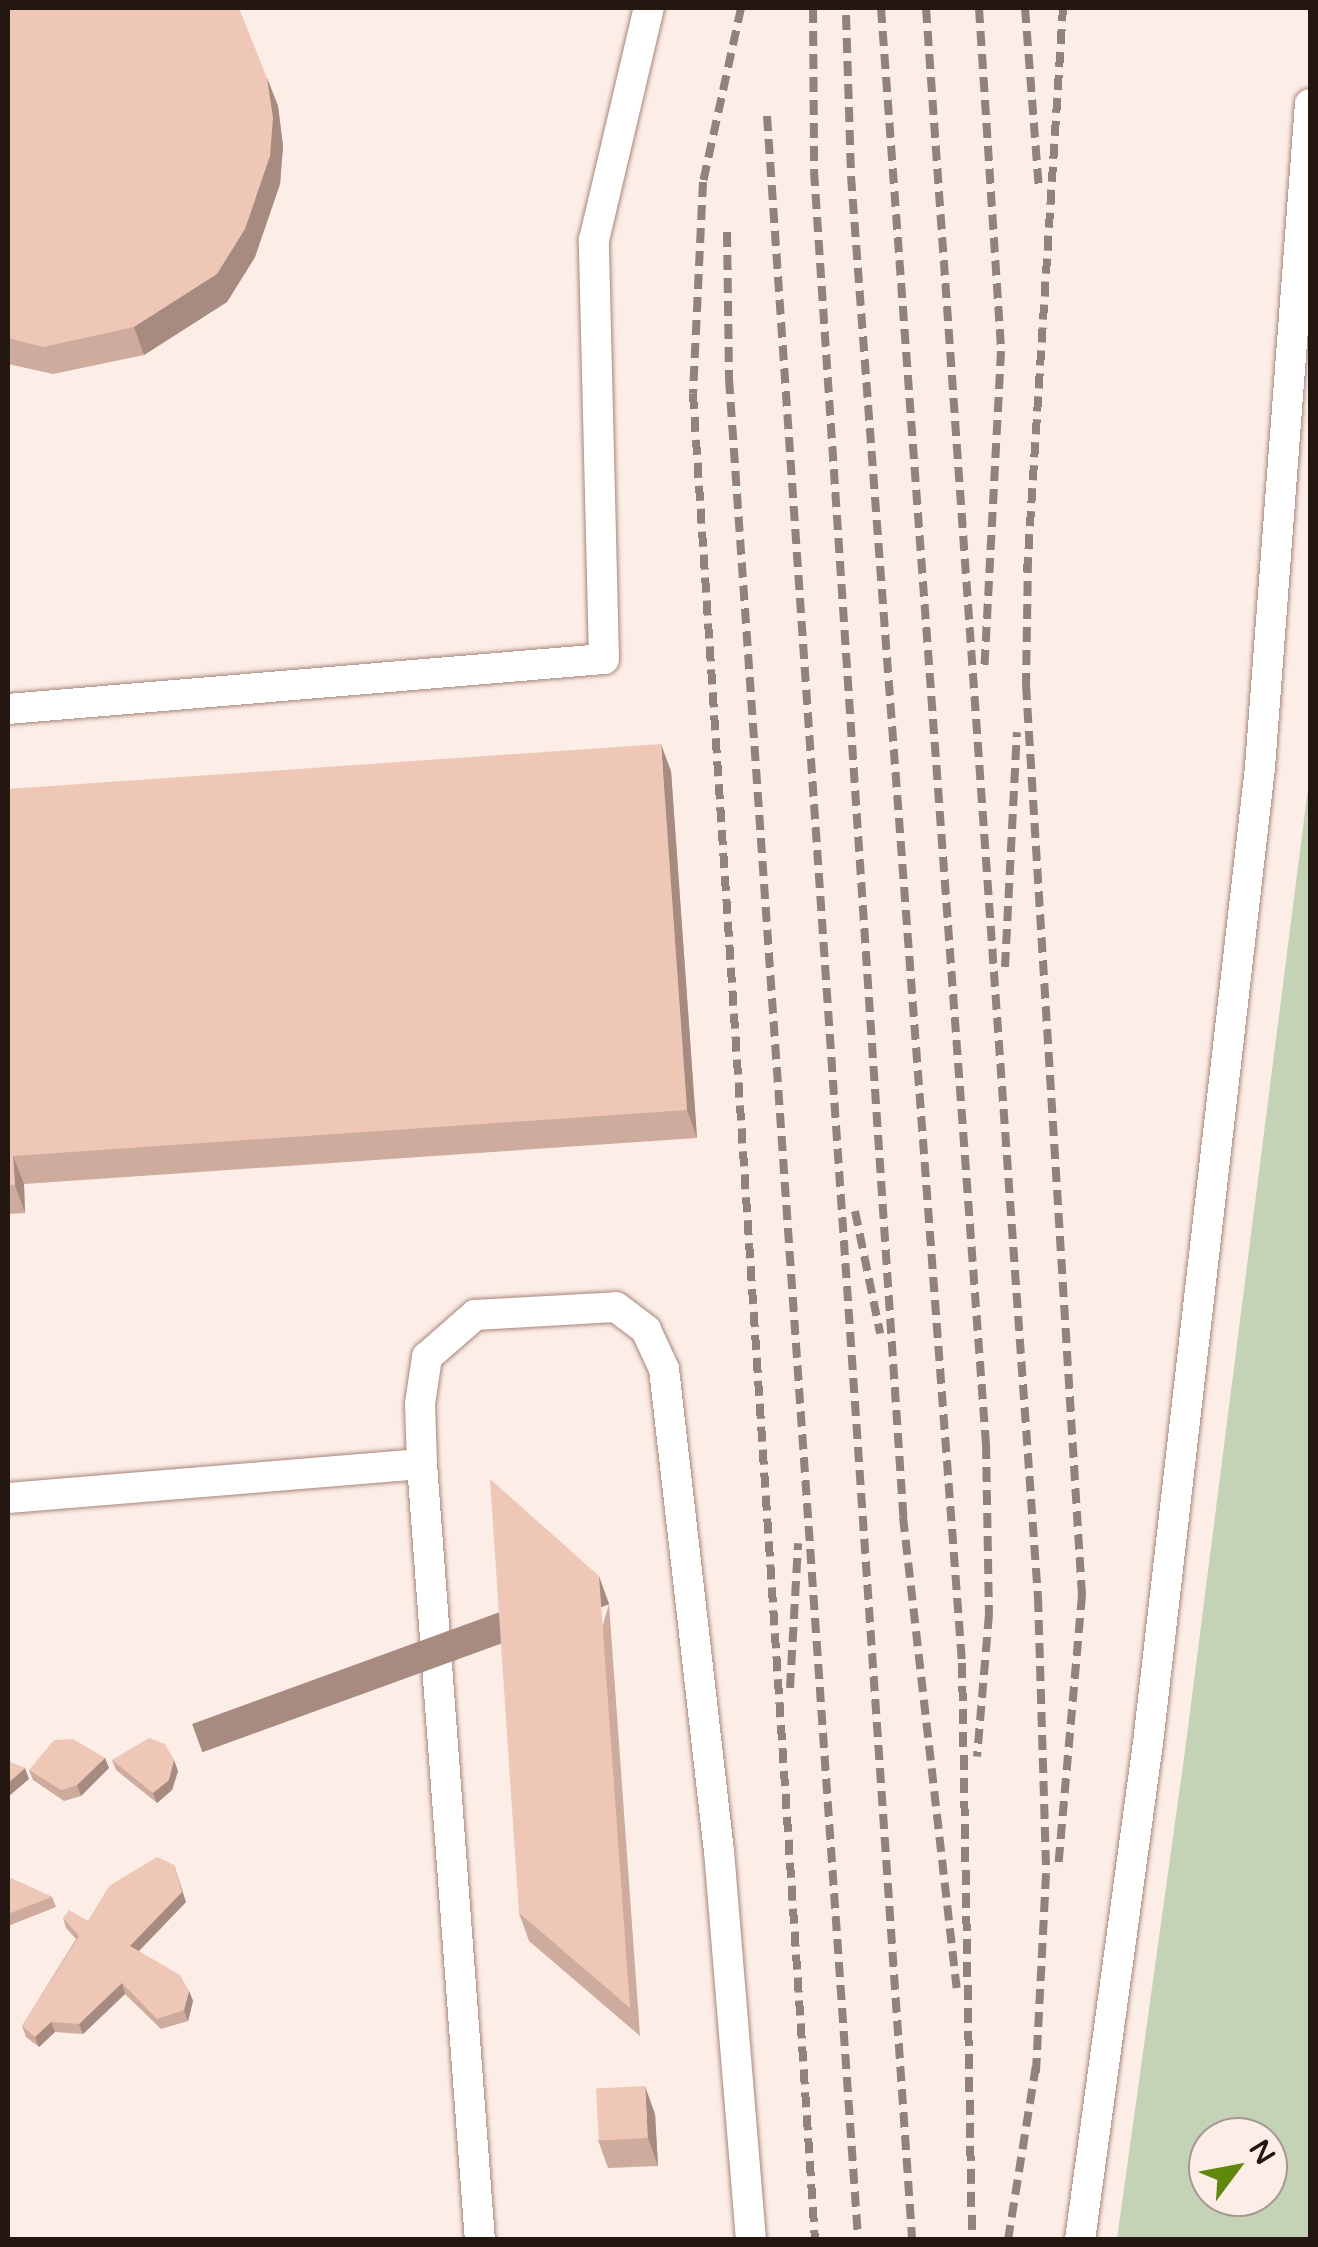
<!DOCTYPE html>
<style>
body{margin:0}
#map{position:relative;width:1318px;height:2247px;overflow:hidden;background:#fcede7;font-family:"Varela Round",sans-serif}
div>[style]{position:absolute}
.green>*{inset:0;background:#c4d2b5}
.roads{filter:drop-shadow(0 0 2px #a78578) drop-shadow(0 0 2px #a78578)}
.lane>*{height:30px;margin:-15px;padding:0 15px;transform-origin:15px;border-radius:15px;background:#fff}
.rail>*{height:8px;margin-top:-4px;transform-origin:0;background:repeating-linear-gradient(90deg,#90827d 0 15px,transparent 0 23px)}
.wall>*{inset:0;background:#cdab9d}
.shaded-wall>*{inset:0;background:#a78b80;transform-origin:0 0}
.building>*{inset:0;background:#eec7b7;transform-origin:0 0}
span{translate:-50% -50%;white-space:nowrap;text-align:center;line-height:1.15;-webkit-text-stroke:10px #fcede7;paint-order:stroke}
.frame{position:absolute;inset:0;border:10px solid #241712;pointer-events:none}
.north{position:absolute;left:1188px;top:2117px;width:100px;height:100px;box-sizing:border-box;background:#fcede7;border:2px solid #a69792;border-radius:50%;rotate:58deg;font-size:28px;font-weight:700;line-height:40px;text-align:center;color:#241712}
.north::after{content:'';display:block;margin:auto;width:35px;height:45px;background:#61870f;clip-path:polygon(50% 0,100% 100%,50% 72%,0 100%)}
</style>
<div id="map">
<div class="green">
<div style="clip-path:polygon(evenodd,1310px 773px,1310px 2239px,1117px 2239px,1185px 1751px,1310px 773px,1208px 2137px,1268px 2137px,1268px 2197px,1208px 2197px,1208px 2137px)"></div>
</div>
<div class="roads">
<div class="lane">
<div style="left:8px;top:709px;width:598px;rotate:-4.8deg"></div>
<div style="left:604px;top:659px;width:419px;rotate:-91.4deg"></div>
<div style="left:594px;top:240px;width:238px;rotate:-76.7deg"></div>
<div style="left:422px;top:1464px;width:60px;rotate:-91.9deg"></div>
<div style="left:420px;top:1404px;width:48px;rotate:-81.5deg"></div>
<div style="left:427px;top:1357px;width:64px;rotate:-41.2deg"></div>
<div style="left:475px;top:1315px;width:141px;rotate:-3.2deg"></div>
<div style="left:616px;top:1307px;width:38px;rotate:37deg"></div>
<div style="left:646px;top:1330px;width:43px;rotate:65.2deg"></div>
<div style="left:664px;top:1369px;width:485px;rotate:83.5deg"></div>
<div style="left:719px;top:1851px;width:390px;rotate:85.3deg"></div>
<div style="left:8px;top:1498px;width:415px;rotate:-4.7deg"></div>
<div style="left:422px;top:1464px;width:778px;rotate:85.73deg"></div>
<div style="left:1080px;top:2240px;width:502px;rotate:-82.21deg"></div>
<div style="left:1148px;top:1743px;width:982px;rotate:-83.45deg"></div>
<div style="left:1260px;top:767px;width:665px;rotate:-85.69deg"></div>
</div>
</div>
<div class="rail">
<div style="left:741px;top:8px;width:178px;rotate:102.3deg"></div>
<div style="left:703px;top:182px;width:212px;rotate:92.7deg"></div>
<div style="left:693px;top:394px;width:1850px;rotate:86.22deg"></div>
<div style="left:813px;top:8px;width:163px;rotate:89.6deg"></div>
<div style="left:814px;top:171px;width:1359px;rotate:86.2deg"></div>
<div style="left:881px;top:8px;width:1440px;rotate:85.82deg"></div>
<div style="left:986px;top:1444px;width:170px;rotate:89deg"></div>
<div style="left:989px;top:1614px;width:143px;rotate:94.8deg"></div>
<div style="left:926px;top:8px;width:1593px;rotate:85.97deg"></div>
<div style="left:1038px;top:1597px;width:277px;rotate:88.3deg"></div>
<div style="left:1046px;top:1874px;width:199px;rotate:92.9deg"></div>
<div style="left:979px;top:8px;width:344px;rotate:86.3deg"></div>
<div style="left:1001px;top:351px;width:320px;rotate:93deg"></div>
<div style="left:1025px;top:8px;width:183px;rotate:85.6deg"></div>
<div style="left:846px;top:15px;width:161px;rotate:88.2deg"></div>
<div style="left:851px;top:176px;width:1491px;rotate:85.73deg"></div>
<div style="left:962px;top:1663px;width:577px;rotate:89.01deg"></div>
<div style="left:767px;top:116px;width:2129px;rotate:86.09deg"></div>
<div style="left:727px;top:232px;width:147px;rotate:89.2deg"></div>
<div style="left:729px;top:379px;width:1865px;rotate:86.03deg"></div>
<div style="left:1028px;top:558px;width:127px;rotate:90.9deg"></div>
<div style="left:1026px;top:685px;width:912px;rotate:86.48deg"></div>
<div style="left:1082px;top:1595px;width:276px;rotate:95deg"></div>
<div style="left:1027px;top:572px;width:565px;rotate:-86.35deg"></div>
<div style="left:1005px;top:967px;width:235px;rotate:-87.1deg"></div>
<div style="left:855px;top:1211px;width:125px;rotate:78.4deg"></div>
<div style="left:903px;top:1517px;width:474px;rotate:83.5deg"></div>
<div style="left:790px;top:1688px;width:145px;rotate:-86.8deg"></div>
<div style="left:1008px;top:2240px;width:183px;rotate:-80.9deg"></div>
</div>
<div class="wall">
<div style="clip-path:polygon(8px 8px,267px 78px,278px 106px,283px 146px,280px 184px,255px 257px,227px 302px,144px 355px,53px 374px,8px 364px)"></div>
<div style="clip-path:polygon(671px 771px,697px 1138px,24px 1184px,25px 1213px,8px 1214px,8px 789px)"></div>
<div style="clip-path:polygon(609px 1604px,640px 2036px,529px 1941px,519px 1913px)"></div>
<div style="clip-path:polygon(105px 1758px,109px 1768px,81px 1796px,64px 1801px,33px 1780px,29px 1770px)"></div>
<div style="clip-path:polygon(112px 1760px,178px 1771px,172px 1790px,157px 1803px,116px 1770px)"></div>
<div style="clip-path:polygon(8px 1877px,52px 1897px,56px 1907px,8px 1926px)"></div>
<div style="clip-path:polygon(186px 1902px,139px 1951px,189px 1991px,193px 2001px,188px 2021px,161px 2029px,125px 1994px,83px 2034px,55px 2032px,39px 2047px,26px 2037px,22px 2026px,76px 1939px,66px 1928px,63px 1918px,88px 1921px)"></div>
<div style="clip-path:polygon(655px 2114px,658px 2166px,608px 2168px,598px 2140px)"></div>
</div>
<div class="shaded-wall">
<div style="clip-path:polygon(267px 78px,278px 106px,283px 146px,280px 184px,255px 257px,227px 302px,144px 355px,134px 327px)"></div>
<div style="clip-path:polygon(661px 744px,671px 771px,697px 1138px,687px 1110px)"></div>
<div style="clip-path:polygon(13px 1156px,24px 1184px,25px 1213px,15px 1185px)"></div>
<div style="left:599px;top:1576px;width:30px;height:433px;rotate:70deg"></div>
<div style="clip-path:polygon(105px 1758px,109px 1768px,81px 1796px,77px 1785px)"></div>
<div style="clip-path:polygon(174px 1760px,178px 1771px,172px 1790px,157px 1803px,153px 1793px)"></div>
<div style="clip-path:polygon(25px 1768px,29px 1779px,8px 1797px,8px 1783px)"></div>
<div style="clip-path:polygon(174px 1865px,186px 1902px,134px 1956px,130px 1946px)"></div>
<div style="clip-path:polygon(122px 1983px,125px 1994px,83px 2034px,79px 2024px)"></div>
<div style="clip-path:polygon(189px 1991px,193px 2001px,188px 2021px,184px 2010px)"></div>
<div style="clip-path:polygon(51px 2022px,55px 2032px,39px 2047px,35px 2037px)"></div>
<div style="clip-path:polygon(645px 2086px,655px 2114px,658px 2166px,648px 2138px)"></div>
</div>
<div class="building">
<div style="clip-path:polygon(8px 8px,239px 8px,267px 78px,273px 118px,270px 156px,245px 229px,217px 274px,134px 327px,43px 347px,8px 338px)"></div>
<div style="clip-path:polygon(661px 744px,687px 1110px,13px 1156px,15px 1185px,8px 1186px,8px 789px)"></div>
<div style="clip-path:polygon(490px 1479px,599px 1576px,630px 2008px,519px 1913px)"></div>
<div style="clip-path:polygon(149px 1738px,165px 1744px,174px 1760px,169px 1780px,153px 1793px,112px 1760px)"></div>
<div style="clip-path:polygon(73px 1739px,105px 1758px,77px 1785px,61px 1790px,29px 1770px,54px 1740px)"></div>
<div style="clip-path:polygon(8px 1761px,25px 1768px,8px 1783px)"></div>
<div style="clip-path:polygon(157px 1857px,174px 1865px,182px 1892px,130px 1946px,180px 1975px,189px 1991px,184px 2010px,157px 2019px,122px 1983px,79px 2024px,51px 2022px,35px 2037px,22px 2026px,79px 1936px,63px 1918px,69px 1910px,88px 1921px,109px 1886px)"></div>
<div style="clip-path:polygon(8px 1877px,52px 1897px,8px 1914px)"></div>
<div style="left:645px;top:2086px;width:52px;height:49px;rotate:87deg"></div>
</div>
<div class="frame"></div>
<div class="north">N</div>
</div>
